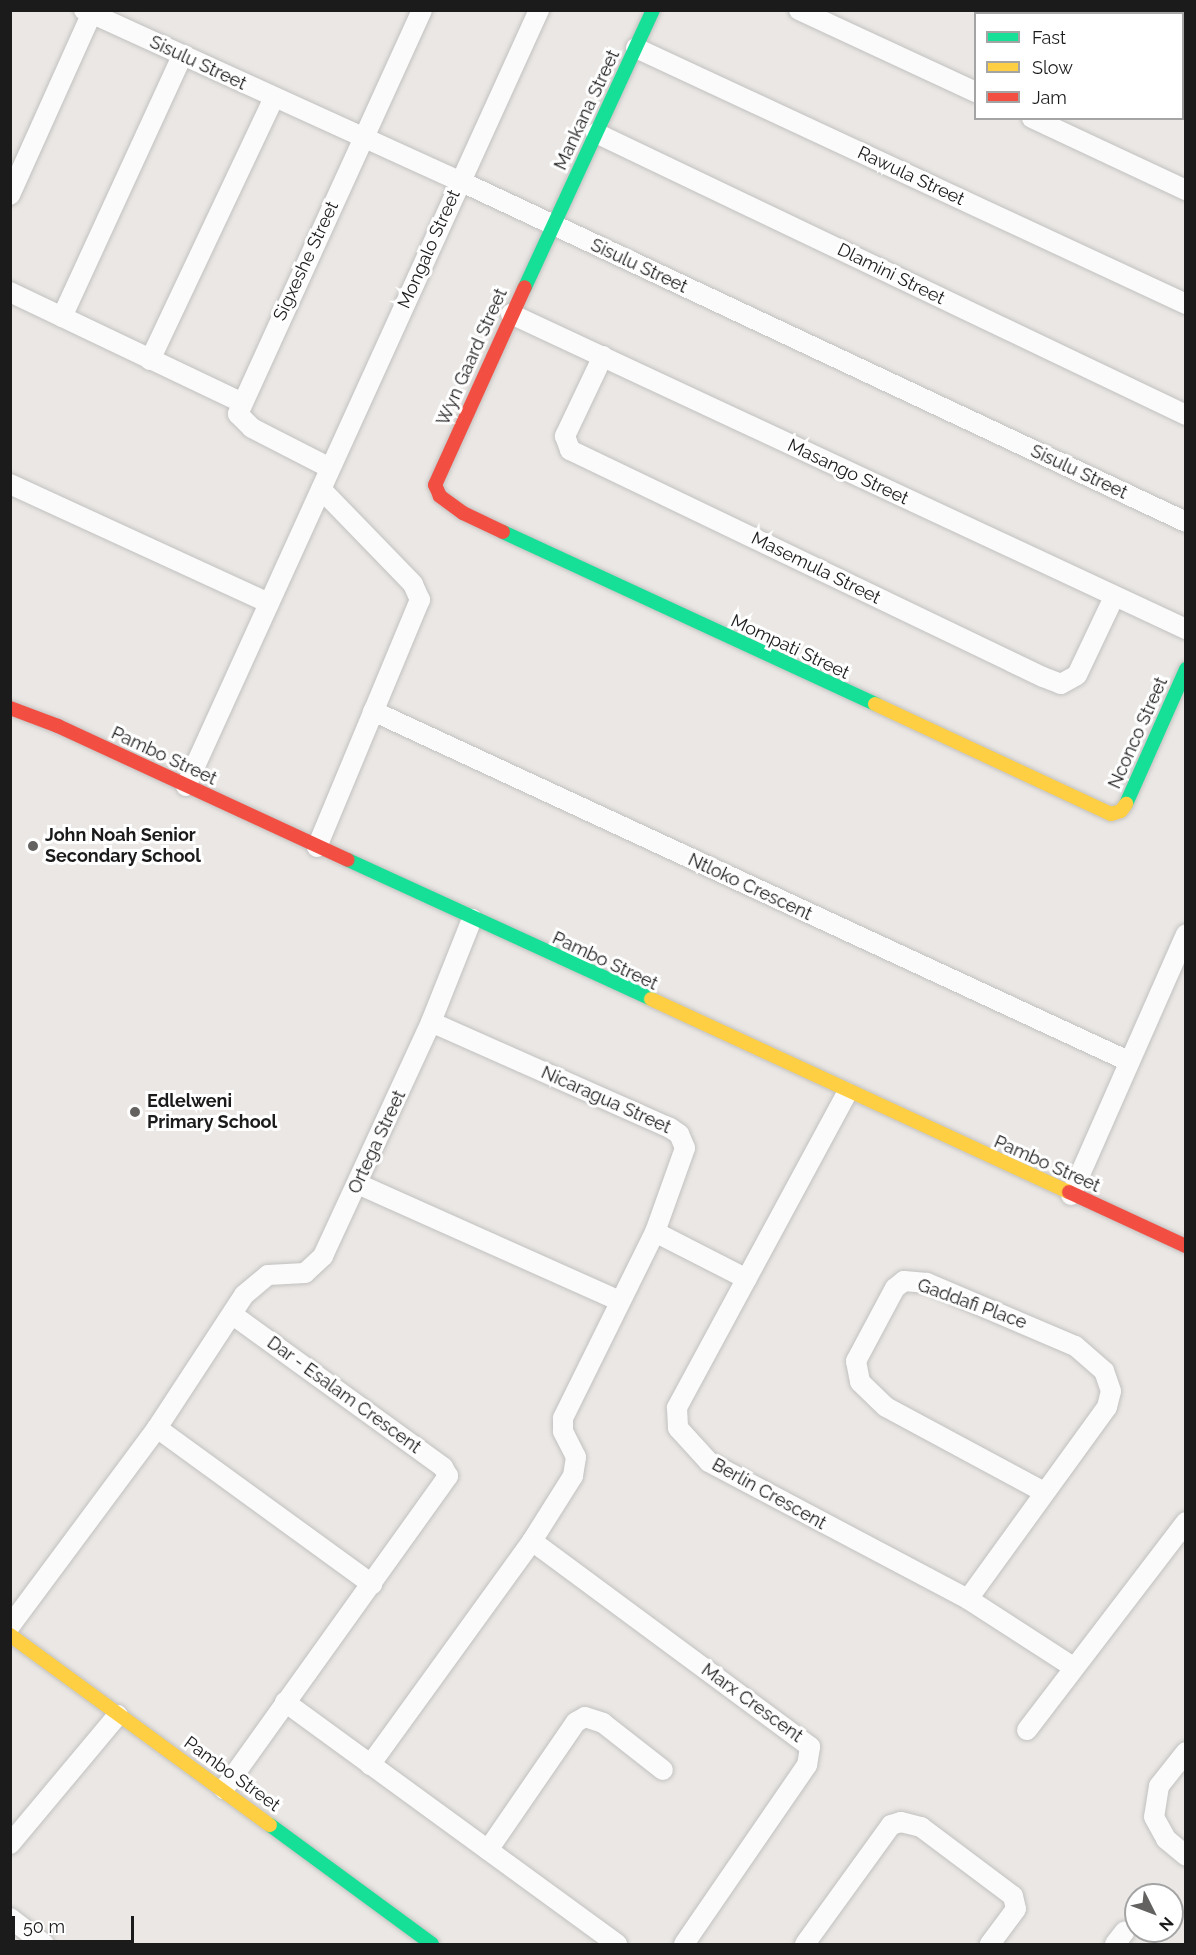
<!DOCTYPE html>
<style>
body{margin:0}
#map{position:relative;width:1196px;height:1955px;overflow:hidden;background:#eae7e4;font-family:Raleway,sans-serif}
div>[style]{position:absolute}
.roads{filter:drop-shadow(0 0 2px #c2c1c0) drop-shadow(0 0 2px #c2c1c0)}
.street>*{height:20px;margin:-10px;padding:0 10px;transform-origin:10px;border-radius:10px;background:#fcfbfb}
.fast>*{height:14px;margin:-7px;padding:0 7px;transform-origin:7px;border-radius:7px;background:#16e098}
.slow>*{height:14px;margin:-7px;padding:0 7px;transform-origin:7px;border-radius:7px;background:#ffcf43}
.jam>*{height:14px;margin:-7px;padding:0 7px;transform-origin:7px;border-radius:7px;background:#f24e42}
.dots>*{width:16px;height:16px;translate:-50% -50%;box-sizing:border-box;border:3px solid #fff;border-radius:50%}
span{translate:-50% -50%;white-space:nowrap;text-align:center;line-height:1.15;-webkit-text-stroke:6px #fff;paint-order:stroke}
.street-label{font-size:18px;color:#1b1b1b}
.poi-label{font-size:18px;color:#1b1b1b;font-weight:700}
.left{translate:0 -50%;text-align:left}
.frame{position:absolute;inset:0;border:12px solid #1b1b1b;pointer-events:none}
.legend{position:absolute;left:974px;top:12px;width:210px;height:108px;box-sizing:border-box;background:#fff;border:2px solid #a4a4a4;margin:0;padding:8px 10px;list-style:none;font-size:18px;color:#1b1b1b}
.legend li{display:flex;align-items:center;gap:12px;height:30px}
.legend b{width:30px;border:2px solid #a4a4a4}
.north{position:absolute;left:1124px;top:1883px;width:60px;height:60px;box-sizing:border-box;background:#fff;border:2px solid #a4a4a4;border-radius:50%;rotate:132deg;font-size:16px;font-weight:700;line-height:24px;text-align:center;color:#1b1b1b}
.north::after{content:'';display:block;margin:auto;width:21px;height:27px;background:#636261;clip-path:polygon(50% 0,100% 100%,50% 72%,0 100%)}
.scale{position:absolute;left:12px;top:1916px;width:122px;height:27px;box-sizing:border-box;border:3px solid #1b1b1b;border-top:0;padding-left:8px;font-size:18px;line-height:21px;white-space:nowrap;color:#1b1b1b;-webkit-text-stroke:4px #fff;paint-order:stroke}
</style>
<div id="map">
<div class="roads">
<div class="street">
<div style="left:84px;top:10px;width:413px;rotate:24.5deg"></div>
<div style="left:460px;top:181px;width:802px;rotate:25.16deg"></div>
<div style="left:799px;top:10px;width:195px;rotate:24.9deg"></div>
<div style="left:1035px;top:10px;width:7px;rotate:34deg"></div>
<div style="left:636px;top:48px;width:607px;rotate:24.96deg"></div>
<div style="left:1182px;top:78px;width:4px;rotate:14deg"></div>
<div style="left:1032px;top:118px;width:170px;rotate:25.1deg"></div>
<div style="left:596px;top:133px;width:654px;rotate:25.55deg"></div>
<div style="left:10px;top:195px;width:203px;rotate:-65.8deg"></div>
<div style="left:10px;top:292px;width:256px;rotate:25.5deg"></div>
<div style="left:511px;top:314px;width:745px;rotate:25.02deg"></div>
<div style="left:62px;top:317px;width:287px;rotate:-65.3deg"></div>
<div style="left:603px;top:356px;width:89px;rotate:115.4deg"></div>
<div style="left:565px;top:436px;width:15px;rotate:70deg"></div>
<div style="left:570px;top:450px;width:525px;rotate:25.64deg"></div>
<div style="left:1043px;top:677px;width:19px;rotate:21deg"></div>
<div style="left:1061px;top:684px;width:18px;rotate:-29deg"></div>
<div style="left:1077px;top:675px;width:86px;rotate:-64.6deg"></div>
<div style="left:150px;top:360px;width:290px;rotate:-64.7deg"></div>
<div style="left:330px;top:468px;width:88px;rotate:-152.9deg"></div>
<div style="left:252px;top:428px;width:20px;rotate:-135deg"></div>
<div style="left:238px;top:414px;width:444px;rotate:-65.5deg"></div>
<div style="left:10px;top:484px;width:285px;rotate:24.7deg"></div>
<div style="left:373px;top:711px;width:832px;rotate:24.87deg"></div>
<div style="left:186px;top:786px;width:853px;rotate:-65.54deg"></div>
<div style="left:317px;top:847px;width:268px;rotate:-67.4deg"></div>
<div style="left:420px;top:600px;width:17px;rotate:-114deg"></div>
<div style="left:413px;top:584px;width:132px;rotate:-134.1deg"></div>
<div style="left:847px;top:1093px;width:358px;rotate:118.4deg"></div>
<div style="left:677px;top:1408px;width:20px;rotate:87deg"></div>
<div style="left:678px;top:1428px;width:46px;rotate:47.6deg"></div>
<div style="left:709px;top:1462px;width:293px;rotate:27.9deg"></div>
<div style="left:968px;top:1599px;width:125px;rotate:32.9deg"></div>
<div style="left:358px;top:1184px;width:287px;rotate:24.1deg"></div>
<div style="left:1071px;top:1195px;width:285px;rotate:-66.2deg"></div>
<div style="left:655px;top:1232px;width:103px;rotate:27.1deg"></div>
<div style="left:157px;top:1428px;width:266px;rotate:36deg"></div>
<div style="left:532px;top:1541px;width:346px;rotate:36.5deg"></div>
<div style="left:810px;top:1747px;width:18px;rotate:99deg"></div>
<div style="left:807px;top:1765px;width:217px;rotate:124.5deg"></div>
<div style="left:968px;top:1599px;width:237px;rotate:-54.1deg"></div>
<div style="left:1107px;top:1407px;width:16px;rotate:-76deg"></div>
<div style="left:1111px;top:1391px;width:21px;rotate:-109deg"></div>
<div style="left:1104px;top:1371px;width:38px;rotate:-139deg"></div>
<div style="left:1075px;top:1346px;width:161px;rotate:-156.9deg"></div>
<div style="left:927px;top:1283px;width:23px;rotate:-175deg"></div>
<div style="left:904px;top:1281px;width:11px;rotate:142deg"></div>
<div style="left:895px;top:1288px;width:83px;rotate:118.1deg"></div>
<div style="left:856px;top:1361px;width:21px;rotate:79deg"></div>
<div style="left:860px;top:1382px;width:36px;rotate:44deg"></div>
<div style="left:886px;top:1407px;width:177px;rotate:28.3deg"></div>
<div style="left:10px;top:1626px;width:247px;rotate:-53.4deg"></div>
<div style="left:157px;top:1428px;width:159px;rotate:-56.8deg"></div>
<div style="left:244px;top:1295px;width:31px;rotate:-40deg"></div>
<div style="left:268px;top:1275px;width:37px;rotate:-3deg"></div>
<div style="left:305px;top:1273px;width:25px;rotate:-43deg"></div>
<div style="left:323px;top:1256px;width:258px;rotate:-65.2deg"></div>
<div style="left:431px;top:1022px;width:111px;rotate:-68.3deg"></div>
<div style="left:285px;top:1702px;width:411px;rotate:36.1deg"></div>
<div style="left:1027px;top:1730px;width:262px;rotate:-52.6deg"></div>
<div style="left:1186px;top:1752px;width:43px;rotate:128.5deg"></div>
<div style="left:1159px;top:1786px;width:31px;rotate:99deg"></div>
<div style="left:1154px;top:1817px;width:25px;rotate:61deg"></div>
<div style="left:1166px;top:1839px;width:26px;rotate:40deg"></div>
<div style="left:370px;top:1765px;width:276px;rotate:-54.1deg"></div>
<div style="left:532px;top:1541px;width:77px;rotate:-57.8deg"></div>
<div style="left:573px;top:1476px;width:19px;rotate:-81deg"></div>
<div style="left:576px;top:1457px;width:29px;rotate:-117deg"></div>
<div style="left:563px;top:1431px;width:13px;rotate:-90deg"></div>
<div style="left:563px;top:1418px;width:208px;rotate:-63.7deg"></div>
<div style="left:655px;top:1232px;width:89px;rotate:-70.3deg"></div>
<div style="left:685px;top:1148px;width:15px;rotate:-113deg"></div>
<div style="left:679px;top:1134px;width:11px;rotate:-146deg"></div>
<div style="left:670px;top:1128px;width:261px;rotate:-156.1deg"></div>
<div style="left:224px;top:1789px;width:385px;rotate:-54.4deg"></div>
<div style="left:448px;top:1476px;width:10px;rotate:-119deg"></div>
<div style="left:443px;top:1467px;width:259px;rotate:-144.1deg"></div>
<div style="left:10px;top:1844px;width:168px;rotate:-50.1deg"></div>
<div style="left:488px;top:1850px;width:155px;rotate:-55.5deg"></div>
<div style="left:576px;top:1722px;width:10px;rotate:-29deg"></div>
<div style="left:585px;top:1717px;width:19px;rotate:18deg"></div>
<div style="left:603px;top:1723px;width:76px;rotate:38.1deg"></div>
<div style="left:10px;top:1918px;width:43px;rotate:37.4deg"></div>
<div style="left:805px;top:1944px;width:147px;rotate:-54.1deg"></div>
<div style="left:891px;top:1825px;width:10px;rotate:-17deg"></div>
<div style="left:901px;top:1822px;width:21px;rotate:14deg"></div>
<div style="left:921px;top:1827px;width:115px;rotate:36.9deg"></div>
<div style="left:1013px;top:1896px;width:13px;rotate:77deg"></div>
<div style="left:1016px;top:1909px;width:44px;rotate:126.6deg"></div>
<div style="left:1115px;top:1944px;width:16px;rotate:-52deg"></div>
</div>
<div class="fast">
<div style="left:525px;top:287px;width:305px;rotate:-65.2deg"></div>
<div style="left:503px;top:532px;width:410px;rotate:24.8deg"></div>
<div style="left:1126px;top:804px;width:148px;rotate:-66deg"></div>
<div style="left:348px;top:860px;width:333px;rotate:24.6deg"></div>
<div style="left:270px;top:1825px;width:201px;rotate:36.3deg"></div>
</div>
<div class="slow">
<div style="left:875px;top:704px;width:260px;rotate:25deg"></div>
<div style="left:1111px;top:814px;width:10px;rotate:-17deg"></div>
<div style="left:1121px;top:811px;width:9px;rotate:-54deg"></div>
<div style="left:651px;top:999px;width:460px;rotate:24.8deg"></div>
<div style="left:10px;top:1635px;width:322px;rotate:36.2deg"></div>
</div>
<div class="jam">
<div style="left:503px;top:532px;width:44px;rotate:-154.6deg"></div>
<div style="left:463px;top:513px;width:29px;rotate:-144deg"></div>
<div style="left:440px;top:496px;width:12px;rotate:-114deg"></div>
<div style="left:435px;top:485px;width:217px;rotate:-65.6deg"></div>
<div style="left:10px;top:708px;width:51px;rotate:20.6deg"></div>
<div style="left:58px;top:726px;width:319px;rotate:24.8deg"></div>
<div style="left:1069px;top:1192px;width:129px;rotate:24.8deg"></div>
</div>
</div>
<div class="dots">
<div style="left:33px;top:846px;background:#636261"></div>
<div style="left:135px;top:1112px;background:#636261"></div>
</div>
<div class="street-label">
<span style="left:198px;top:63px;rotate:25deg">Sisulu Street</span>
<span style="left:587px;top:110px;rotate:-65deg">Mankana Street</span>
<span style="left:911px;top:176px;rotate:25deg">Rawula Street</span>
<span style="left:429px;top:249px;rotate:-66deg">Mongalo Street</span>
<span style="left:306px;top:261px;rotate:-65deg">Sigxeshe Street</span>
<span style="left:639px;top:266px;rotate:25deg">Sisulu Street</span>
<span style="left:891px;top:274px;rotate:26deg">Dlamini Street</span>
<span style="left:472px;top:357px;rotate:-66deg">Wyn Gaard Street</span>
<span style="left:848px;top:472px;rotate:25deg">Masango Street</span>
<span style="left:1079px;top:472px;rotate:25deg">Sisulu Street</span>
<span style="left:816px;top:568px;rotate:26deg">Masemula Street</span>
<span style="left:790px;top:647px;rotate:25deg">Mompati Street</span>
<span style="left:1138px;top:733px;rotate:-66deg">Nconco Street</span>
<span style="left:164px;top:756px;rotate:25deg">Pambo Street</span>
<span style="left:750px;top:887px;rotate:25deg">Ntloko Crescent</span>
<span style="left:605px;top:961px;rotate:25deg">Pambo Street</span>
<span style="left:606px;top:1100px;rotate:24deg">Nicaragua Street</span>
<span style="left:377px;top:1142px;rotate:-65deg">Ortega Street</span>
<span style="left:1047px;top:1164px;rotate:24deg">Pambo Street</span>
<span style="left:972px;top:1304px;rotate:20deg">Gaddafi Place</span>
<span style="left:344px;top:1395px;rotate:36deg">Dar - Esalam Crescent</span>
<span style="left:769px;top:1494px;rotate:29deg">Berlin Crescent</span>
<span style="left:752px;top:1703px;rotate:36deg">Marx Crescent</span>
<span style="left:232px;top:1774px;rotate:36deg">Pambo Street</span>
</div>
<div class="poi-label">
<span class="left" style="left:45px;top:846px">John Noah Senior<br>Secondary School</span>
<span class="left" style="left:147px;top:1112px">Edlelweni<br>Primary School</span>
</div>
<div class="frame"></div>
<ul class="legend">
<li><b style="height:8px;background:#16e098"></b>Fast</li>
<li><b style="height:8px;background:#ffcf43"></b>Slow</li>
<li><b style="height:8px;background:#f24e42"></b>Jam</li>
</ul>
<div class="north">N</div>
<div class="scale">50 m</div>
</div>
